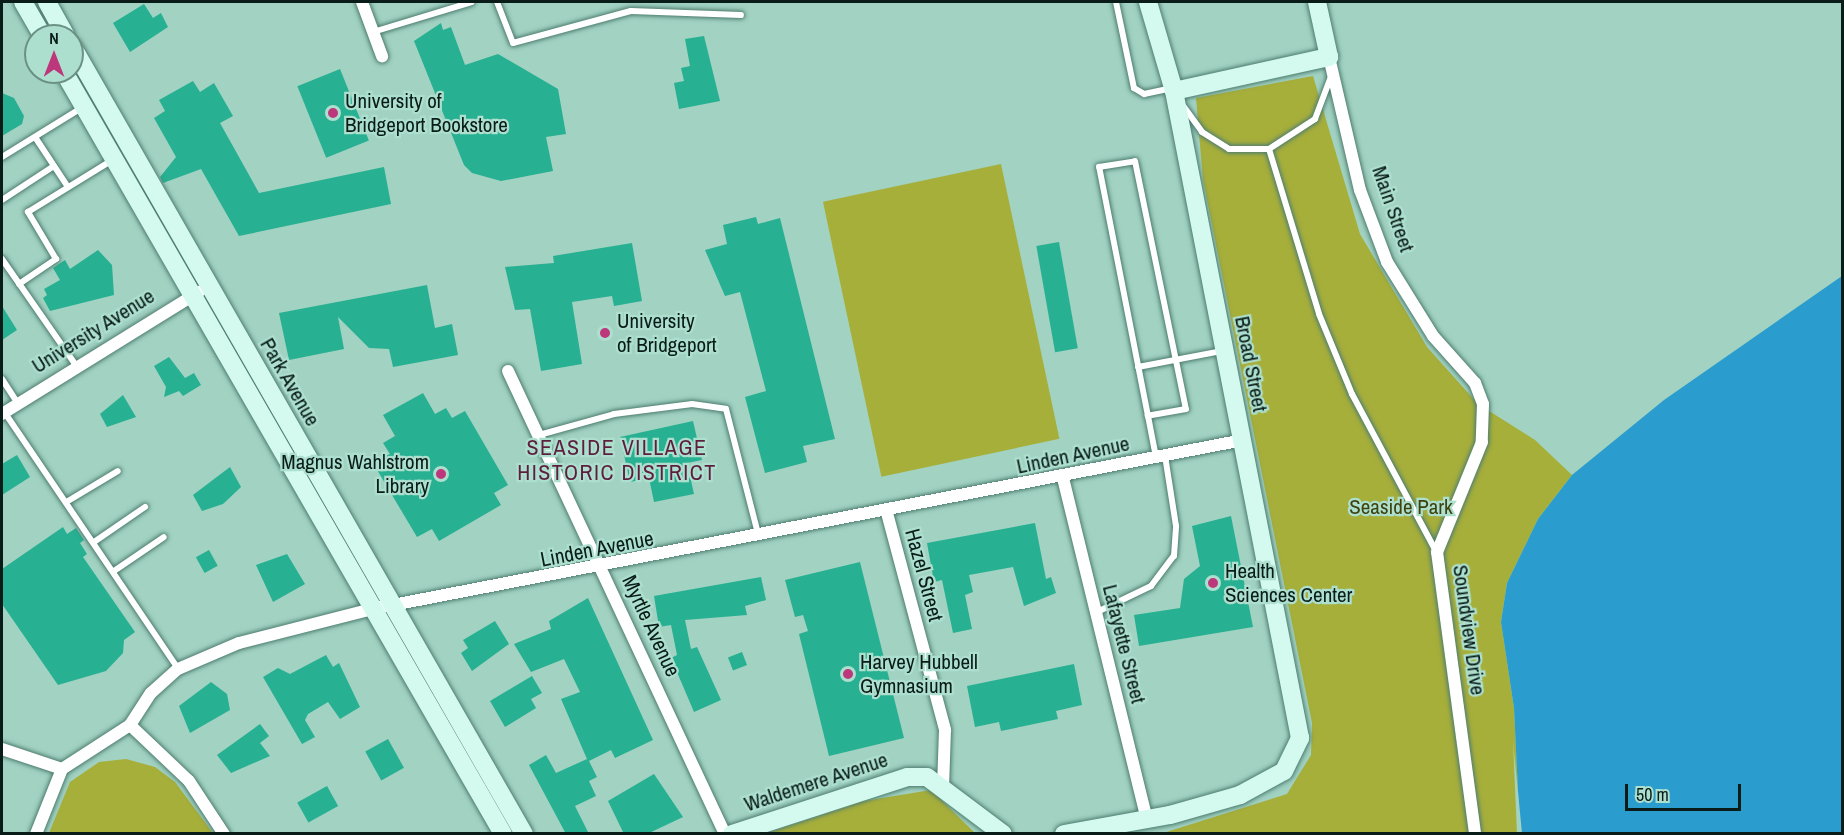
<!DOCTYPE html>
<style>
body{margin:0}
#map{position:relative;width:1844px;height:835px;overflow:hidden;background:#a1d2c2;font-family:"Archivo Narrow",sans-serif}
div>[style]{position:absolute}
.green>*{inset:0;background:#a7af3b;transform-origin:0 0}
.water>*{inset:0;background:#2b9cce}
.pier>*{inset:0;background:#a1d2c2}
.building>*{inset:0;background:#27b091;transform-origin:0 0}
.roads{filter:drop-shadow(0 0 2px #4e7d6f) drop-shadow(0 0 2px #4e7d6f)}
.lane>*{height:6px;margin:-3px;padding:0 3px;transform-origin:3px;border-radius:3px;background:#fff}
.street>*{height:12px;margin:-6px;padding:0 6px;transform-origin:6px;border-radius:6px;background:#fff}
.secondary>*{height:18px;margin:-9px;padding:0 9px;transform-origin:9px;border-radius:9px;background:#d4faf0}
.dots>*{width:16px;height:16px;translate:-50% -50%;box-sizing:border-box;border:3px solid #addfcf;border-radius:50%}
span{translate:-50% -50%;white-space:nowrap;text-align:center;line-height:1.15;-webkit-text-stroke:4.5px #addfcf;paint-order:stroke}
.poi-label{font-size:21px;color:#091c17}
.left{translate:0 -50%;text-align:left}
.right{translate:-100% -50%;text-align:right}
.street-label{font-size:21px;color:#091c17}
.park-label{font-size:21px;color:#3e410b}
.neighbourhood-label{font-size:22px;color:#5d1d3d;letter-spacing:1.5px}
.frame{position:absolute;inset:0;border:3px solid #091c17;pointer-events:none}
.north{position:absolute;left:24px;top:24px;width:60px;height:60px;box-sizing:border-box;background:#addfcf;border:2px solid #6b9185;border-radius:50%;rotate:0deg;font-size:16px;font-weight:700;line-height:24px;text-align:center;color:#091c17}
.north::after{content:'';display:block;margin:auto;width:21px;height:27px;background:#bc377c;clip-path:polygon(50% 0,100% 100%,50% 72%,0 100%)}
.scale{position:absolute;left:1625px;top:784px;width:116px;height:27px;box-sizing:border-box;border:3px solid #091c17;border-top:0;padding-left:8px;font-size:18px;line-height:21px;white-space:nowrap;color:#091c17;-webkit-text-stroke:4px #addfcf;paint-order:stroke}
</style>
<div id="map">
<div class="green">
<div style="clip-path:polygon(1313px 76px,1360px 234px,1427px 347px,1478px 404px,1535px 440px,1572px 475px,1538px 519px,1507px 583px,1501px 622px,1514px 708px,1520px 833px,1160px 834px,1287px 794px,1311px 755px,1312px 723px,1203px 180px,1196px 98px)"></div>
<div style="left:1001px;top:164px;width:281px;height:182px;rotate:78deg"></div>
<div style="clip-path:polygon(126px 759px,155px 767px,175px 782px,213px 833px,49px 833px,70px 782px,99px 762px)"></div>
<div style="clip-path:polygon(931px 790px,975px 833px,764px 834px,864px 801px)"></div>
</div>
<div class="water">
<div style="clip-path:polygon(1842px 276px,1842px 833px,1520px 833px,1514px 708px,1501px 622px,1507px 583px,1538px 519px,1572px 475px,1664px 400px)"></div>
</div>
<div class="pier">
<div style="clip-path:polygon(1513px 741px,1517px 782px,1522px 833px,1517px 834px)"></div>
</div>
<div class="building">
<div style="clip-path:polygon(144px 4px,153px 18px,161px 13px,168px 27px,130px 52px,113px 23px)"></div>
<div style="clip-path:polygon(441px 23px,443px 30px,451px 27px,465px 65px,498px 54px,558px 89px,566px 134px,546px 137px,553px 171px,501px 181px,472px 173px,464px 165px,414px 41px)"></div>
<div style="clip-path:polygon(704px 36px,720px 101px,679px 109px,674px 83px,684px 81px,681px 68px,690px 66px,685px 39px)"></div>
<div style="left:340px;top:69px;width:77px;height:46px;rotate:68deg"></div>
<div style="clip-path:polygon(193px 81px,200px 92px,214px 83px,233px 116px,220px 123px,259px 193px,384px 167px,391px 204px,239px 236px,201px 169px,163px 183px,160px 177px,176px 157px,154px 118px,165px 111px,159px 100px)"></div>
<div style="clip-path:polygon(2px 93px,14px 98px,24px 116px,22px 124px,2px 136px)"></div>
<div style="clip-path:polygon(756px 217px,758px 224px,780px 218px,835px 439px,803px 446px,807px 462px,765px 473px,745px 397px,766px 391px,740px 292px,725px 296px,705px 250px,727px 244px,723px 225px)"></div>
<div style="left:1059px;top:242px;width:108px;height:23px;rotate:80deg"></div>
<div style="clip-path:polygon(632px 243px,642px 301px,614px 306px,612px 296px,572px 302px,582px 364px,541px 371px,530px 309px,515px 310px,505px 267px,554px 263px,553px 256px)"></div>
<div style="clip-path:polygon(98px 250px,112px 265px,114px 295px,50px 311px,43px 298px,47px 295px,44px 289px,60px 280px,53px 268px,65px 260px,70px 269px)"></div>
<div style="clip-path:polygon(427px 285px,435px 328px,452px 324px,458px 355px,393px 367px,389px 349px,369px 348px,338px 317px,344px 349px,289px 360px,279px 313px)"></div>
<div style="clip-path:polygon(2px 306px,17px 330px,2px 340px)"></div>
<div style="clip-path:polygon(169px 357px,185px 378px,194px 373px,201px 385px,183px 396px,179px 391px,164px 397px,166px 387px,154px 366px)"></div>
<div style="clip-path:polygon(423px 393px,435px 414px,446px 408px,452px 418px,465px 411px,508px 485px,494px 493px,501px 505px,439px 541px,432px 529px,417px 537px,373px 463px,390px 454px,383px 443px,395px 436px,383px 415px)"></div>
<div style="clip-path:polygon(123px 395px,136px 417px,107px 427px,100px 414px)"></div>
<div style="clip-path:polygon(693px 421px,702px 460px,687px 463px,694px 494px,654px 502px,649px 478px,630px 482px,620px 437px)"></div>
<div style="clip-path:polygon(17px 455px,30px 477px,2px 495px,2px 464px)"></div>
<div style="clip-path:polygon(230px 467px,241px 487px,223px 504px,202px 511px,193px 495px)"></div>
<div style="clip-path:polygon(1231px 516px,1253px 627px,1139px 646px,1134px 615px,1180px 608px,1184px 579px,1200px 566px,1192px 526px)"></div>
<div style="clip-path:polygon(1035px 523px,1046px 579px,1051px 577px,1056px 593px,1024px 606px,1013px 567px,969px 575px,973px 592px,965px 595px,972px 629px,953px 633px,942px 580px,934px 582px,927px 543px)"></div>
<div style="clip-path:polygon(63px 527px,67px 534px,76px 528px,84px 540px,80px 543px,87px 554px,83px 557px,135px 632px,124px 640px,123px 653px,106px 671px,58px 685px,2px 604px,2px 569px)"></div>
<div style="left:209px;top:550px;width:18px;height:15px;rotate:61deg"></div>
<div style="clip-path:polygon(287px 554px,305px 584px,273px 602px,256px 565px)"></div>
<div style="clip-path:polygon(860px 562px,904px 738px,829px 756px,799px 634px,808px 631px,803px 615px,795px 617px,785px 580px)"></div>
<div style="clip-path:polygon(761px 577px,766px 600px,745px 606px,747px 615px,685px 620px,691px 649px,697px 647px,721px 700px,694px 712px,671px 658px,677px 655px,671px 625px,659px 627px,654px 596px)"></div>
<div style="clip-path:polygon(588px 598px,653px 740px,615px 758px,611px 750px,589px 761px,597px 777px,589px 781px,596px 796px,575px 806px,589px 834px,566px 834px,529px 765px,546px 755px,556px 773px,587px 759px,561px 699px,580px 692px,564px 659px,531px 672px,514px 644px,551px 629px,549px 621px)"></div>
<div style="clip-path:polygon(495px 621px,509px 644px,472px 671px,461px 653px,468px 648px,463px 640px)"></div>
<div style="left:742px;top:652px;width:14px;height:15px;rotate:69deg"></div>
<div style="clip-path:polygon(326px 655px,333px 667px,339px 663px,360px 707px,340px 719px,328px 702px,308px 714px,305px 720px,315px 737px,302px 744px,263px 677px,278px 668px,290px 674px)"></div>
<div style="clip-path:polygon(1074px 664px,1082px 705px,1056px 711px,1058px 719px,1001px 731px,999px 722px,975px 727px,967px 686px)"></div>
<div style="clip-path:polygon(532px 676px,542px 693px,531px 699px,536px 708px,505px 727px,490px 701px)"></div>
<div style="clip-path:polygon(211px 682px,227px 694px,230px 710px,190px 733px,179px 706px)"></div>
<div style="clip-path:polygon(260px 724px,269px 736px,260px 743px,270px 756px,231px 773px,217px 755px)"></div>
<div style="left:388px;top:739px;width:33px;height:26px;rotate:61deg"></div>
<div style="clip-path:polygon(654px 774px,683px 817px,647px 834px,624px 834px,608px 801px)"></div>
<div style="left:327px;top:786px;width:23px;height:34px;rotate:61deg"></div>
</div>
<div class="roads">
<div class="lane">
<div style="left:497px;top:2px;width:44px;rotate:68.7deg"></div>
<div style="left:513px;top:43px;width:122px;rotate:-15.2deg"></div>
<div style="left:631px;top:11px;width:110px;rotate:2.1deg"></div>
<div style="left:1116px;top:2px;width:88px;rotate:78.2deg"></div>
<div style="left:1134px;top:88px;width:12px;rotate:31deg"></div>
<div style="left:1144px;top:94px;width:29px;rotate:-12deg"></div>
<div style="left:373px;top:32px;width:103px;rotate:-16.9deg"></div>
<div style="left:1184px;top:107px;width:31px;rotate:54deg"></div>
<div style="left:1202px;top:132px;width:32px;rotate:32deg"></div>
<div style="left:1229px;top:149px;width:40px"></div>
<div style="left:1269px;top:149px;width:55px;rotate:-33.1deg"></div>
<div style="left:1315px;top:119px;width:43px;rotate:-69.4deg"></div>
<div style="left:35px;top:137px;width:60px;rotate:56.6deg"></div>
<div style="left:1269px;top:149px;width:172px;rotate:73.1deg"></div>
<div style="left:1319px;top:314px;width:87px;rotate:67.6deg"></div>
<div style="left:1352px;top:394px;width:178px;rotate:61.9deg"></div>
<div style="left:2px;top:157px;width:95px;rotate:-31.7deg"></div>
<div style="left:1135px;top:161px;width:253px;rotate:78.4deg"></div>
<div style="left:1186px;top:409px;width:39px;rotate:170deg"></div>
<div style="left:1148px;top:416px;width:254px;rotate:-101.1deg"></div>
<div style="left:1099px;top:167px;width:36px;rotate:-9deg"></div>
<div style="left:2px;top:200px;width:62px;rotate:-33.2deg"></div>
<div style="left:2px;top:259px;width:131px;rotate:55.2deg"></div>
<div style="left:19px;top:284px;width:45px;rotate:-34deg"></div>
<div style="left:56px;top:259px;width:55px;rotate:-120.8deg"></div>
<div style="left:28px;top:212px;width:97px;rotate:-31.6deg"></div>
<div style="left:1138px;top:367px;width:86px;rotate:-10.8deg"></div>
<div style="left:2px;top:379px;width:30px;rotate:57deg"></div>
<div style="left:5px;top:413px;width:309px;rotate:55.9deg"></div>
<div style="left:1148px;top:416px;width:42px;rotate:79deg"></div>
<div style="left:539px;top:435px;width:78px;rotate:-15.6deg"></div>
<div style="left:614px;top:414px;width:79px;rotate:-7.3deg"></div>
<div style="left:692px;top:404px;width:34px;rotate:8deg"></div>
<div style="left:726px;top:409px;width:129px;rotate:75.6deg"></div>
<div style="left:68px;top:501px;width:58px;rotate:-31deg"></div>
<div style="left:94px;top:542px;width:62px;rotate:-34.5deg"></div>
<div style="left:114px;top:571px;width:60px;rotate:-34.2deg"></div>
<div style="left:1097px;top:612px;width:60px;rotate:-25.7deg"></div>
<div style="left:1151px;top:586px;width:38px;rotate:-53deg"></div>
<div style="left:1174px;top:556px;width:30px;rotate:-86deg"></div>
<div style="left:1176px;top:526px;width:71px;rotate:-98.9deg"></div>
</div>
<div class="street">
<div style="left:362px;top:2px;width:58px;rotate:69.7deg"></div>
<div style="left:1329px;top:57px;width:137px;rotate:76.9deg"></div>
<div style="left:1360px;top:190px;width:77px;rotate:69.4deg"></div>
<div style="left:1387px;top:262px;width:87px;rotate:58.1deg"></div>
<div style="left:1433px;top:336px;width:63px;rotate:48.2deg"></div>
<div style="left:1475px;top:383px;width:22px;rotate:69deg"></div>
<div style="left:1483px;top:404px;width:38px;rotate:92deg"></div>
<div style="left:1482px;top:442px;width:119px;rotate:112.2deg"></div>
<div style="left:1437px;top:552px;width:285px;rotate:82.3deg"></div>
<div style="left:508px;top:371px;width:511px;rotate:64.89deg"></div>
<div style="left:2px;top:414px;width:232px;rotate:-31.8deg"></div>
<div style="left:1063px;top:478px;width:351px;rotate:76.2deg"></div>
<div style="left:887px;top:513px;width:225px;rotate:75deg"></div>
<div style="left:945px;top:730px;width:58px;rotate:92deg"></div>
<div style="left:130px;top:725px;width:81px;rotate:43.5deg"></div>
<div style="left:189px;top:781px;width:64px;rotate:56.6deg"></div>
<div style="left:2px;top:749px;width:63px;rotate:18.4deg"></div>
<div style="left:36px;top:834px;width:70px;rotate:-68.2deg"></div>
<div style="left:62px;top:769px;width:81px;rotate:-32.9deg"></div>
<div style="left:130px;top:725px;width:38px;rotate:-57deg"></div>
<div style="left:151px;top:693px;width:36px;rotate:-42deg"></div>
<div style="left:178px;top:669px;width:66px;rotate:-23.1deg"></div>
<div style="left:239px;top:643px;width:137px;rotate:-14.3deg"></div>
<div style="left:372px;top:609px;width:887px;rotate:-10.98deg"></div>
</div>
<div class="secondary">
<div style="left:23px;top:2px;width:39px;rotate:60deg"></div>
<div style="left:47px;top:2px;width:39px;rotate:61deg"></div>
<div style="left:72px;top:46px;width:908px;rotate:60.16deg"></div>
<div style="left:64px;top:72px;width:879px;rotate:60.05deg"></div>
<div style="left:1174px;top:91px;width:159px;rotate:-12.4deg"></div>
<div style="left:1329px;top:57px;width:56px;rotate:-102.3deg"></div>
<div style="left:732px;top:834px;width:184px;rotate:-18deg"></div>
<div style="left:907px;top:777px;width:20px"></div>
<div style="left:927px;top:777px;width:95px;rotate:36.9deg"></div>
<div style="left:1064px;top:834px;width:108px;rotate:-10.2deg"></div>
<div style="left:1170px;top:815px;width:73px;rotate:-15.9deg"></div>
<div style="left:1240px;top:795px;width:50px;rotate:-28.6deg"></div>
<div style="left:1284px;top:771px;width:37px;rotate:-64deg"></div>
<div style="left:1300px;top:738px;width:659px;rotate:-101.02deg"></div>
<div style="left:1174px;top:91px;width:93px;rotate:-106.3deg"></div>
</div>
</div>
<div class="dots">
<div style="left:333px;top:113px;background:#bc377c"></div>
<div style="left:605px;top:333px;background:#bc377c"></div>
<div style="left:441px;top:474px;background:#bc377c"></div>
<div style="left:1213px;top:583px;background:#bc377c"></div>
<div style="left:848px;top:674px;background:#bc377c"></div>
</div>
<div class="poi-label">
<span class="left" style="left:345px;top:113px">University of<br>Bridgeport Bookstore</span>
<span class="left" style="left:617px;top:333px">University<br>of Bridgeport</span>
<span class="right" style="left:429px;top:474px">Magnus Wahlstrom<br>Library</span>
<span class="left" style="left:1225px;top:583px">Health<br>Sciences Center</span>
<span class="left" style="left:860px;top:674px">Harvey Hubbell<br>Gymnasium</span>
</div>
<div class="street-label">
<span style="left:1393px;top:209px;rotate:71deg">Main Street</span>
<span style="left:93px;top:331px;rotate:-32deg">University Avenue</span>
<span style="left:1251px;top:364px;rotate:79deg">Broad Street</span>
<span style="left:290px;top:382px;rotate:60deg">Park Avenue</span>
<span style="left:1073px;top:455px;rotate:-12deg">Linden Avenue</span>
<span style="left:597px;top:549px;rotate:-11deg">Linden Avenue</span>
<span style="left:924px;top:575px;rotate:75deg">Hazel Street</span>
<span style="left:651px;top:626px;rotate:65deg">Myrtle Avenue</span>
<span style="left:1469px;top:630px;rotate:82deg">Soundview Drive</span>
<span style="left:1124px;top:644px;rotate:76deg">Lafayette Street</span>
<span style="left:816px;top:782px;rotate:-18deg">Waldemere Avenue</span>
</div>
<div class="park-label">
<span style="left:1401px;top:507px">Seaside Park</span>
</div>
<div class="neighbourhood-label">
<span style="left:617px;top:460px">SEASIDE VILLAGE<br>HISTORIC DISTRICT</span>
</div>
<div class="frame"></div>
<div class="north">N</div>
<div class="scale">50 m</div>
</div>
